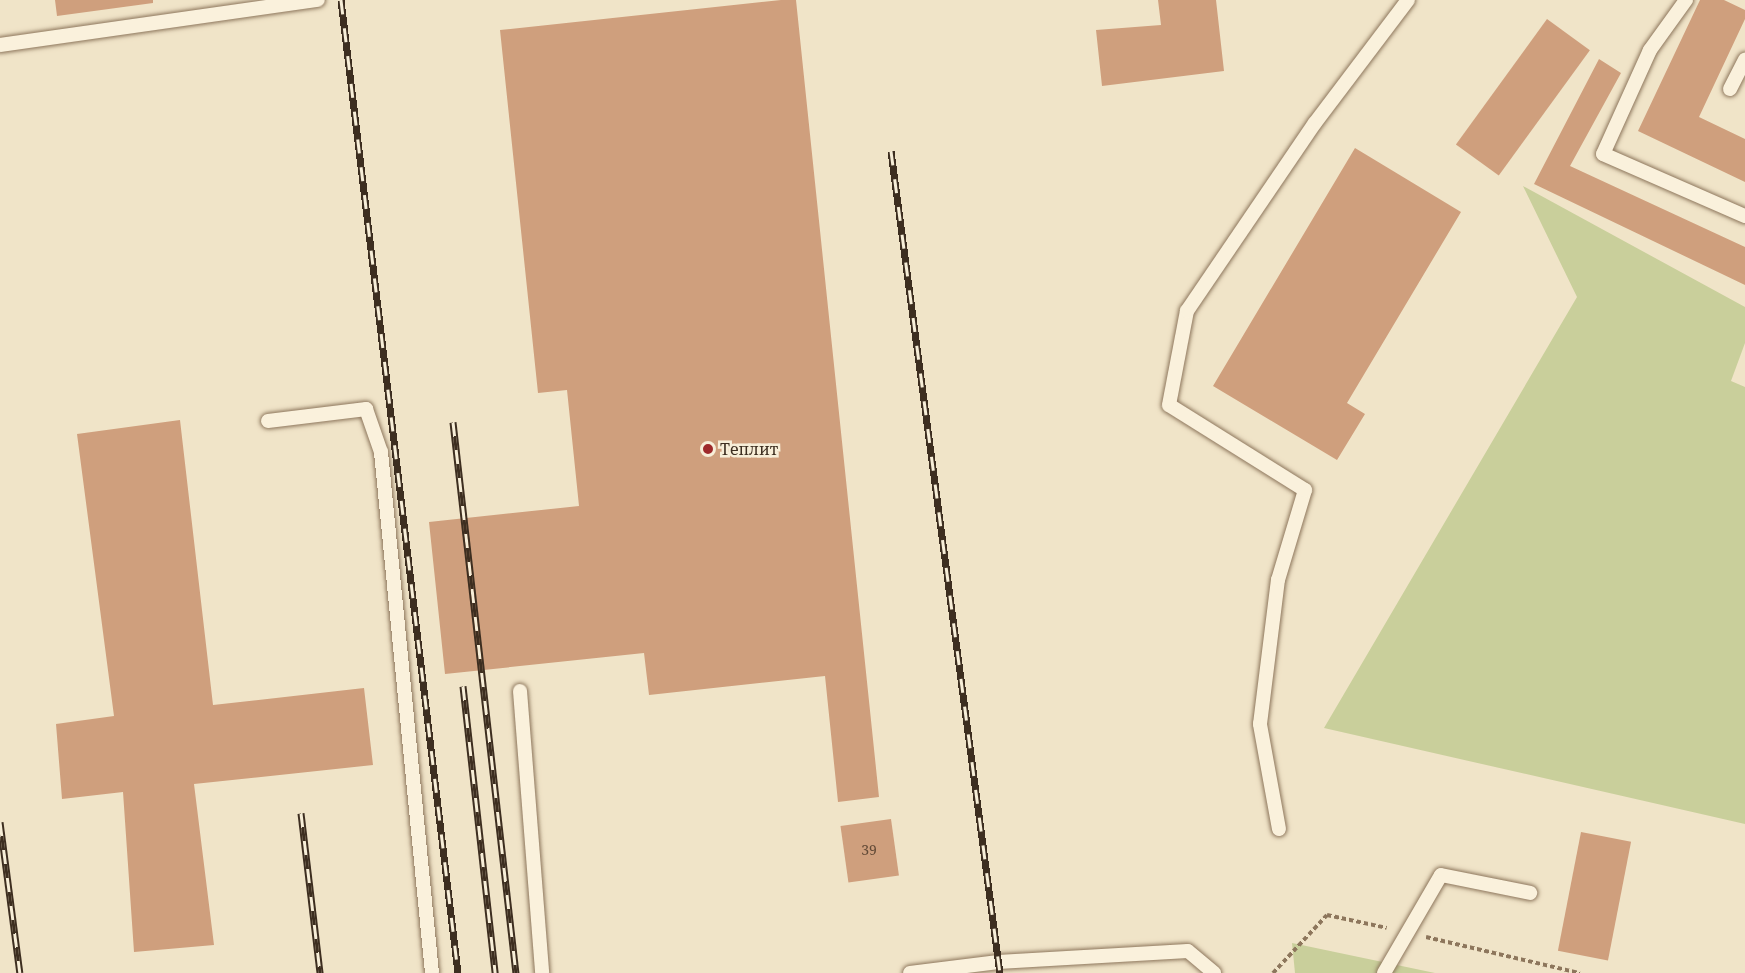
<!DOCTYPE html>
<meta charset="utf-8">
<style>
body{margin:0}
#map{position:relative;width:1745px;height:973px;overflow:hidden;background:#f0e4c8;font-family:"Noto Serif",serif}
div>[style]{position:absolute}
.green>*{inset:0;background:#c9cf9b}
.building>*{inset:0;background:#cf9f7d;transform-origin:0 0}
.path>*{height:4px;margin-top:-2px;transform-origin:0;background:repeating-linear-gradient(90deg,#8d765c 0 4.5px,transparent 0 7.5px)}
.roads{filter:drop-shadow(0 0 2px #8d765c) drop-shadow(0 0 2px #8d765c)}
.lane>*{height:14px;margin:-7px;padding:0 7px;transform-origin:7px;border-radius:7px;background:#faf1dc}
.rail>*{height:7px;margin-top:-3.5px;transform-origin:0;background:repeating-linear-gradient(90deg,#f7eed8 0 14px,#3d2e20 0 28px);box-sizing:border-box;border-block:2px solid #3d2e20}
.dots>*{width:16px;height:16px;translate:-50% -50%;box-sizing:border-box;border:3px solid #f7eed8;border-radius:50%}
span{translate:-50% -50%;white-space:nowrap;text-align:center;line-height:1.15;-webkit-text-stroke:5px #f7eed8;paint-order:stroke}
.number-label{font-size:14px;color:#624a37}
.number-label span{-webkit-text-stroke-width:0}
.poi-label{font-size:16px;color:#3d2e20}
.left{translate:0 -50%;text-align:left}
</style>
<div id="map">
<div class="green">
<div style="clip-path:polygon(1523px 186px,1745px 307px,1745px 343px,1731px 381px,1745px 387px,1745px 824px,1324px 728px,1577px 297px)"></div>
<div style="clip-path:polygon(1292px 943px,1435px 973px,1295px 973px)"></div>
</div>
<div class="building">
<div style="clip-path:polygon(55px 0,153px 0,153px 3px,57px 16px)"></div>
<div style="clip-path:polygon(781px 0,796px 0,879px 797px,838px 802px,825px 676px,649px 695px,644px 653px,445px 674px,429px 522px,579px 506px,567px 390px,538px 393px,500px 30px)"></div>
<div style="clip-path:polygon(1158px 0,1216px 0,1224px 71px,1102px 86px,1096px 30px,1161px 25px)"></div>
<div style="clip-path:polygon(1700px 0,1724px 0,1745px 10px,1745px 19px,1699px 117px,1745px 139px,1745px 182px,1638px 131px)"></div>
<div style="left:1547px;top:19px;width:53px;height:155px;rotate:36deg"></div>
<div style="clip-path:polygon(1599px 59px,1621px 73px,1570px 166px,1745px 247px,1745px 285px,1534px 184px)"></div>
<div style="clip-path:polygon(1355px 148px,1461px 212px,1347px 403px,1365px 414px,1337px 460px,1213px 386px)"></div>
<div style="clip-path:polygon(180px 420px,213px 705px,364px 688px,373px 765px,194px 784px,214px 945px,134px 952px,123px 792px,62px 799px,56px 724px,114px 716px,77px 434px)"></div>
<div style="left:891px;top:819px;width:57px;height:51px;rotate:82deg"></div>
<div style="left:1581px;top:832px;width:51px;height:121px;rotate:11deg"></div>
</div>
<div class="path">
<div style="left:1426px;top:937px;width:158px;rotate:13.2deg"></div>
<div style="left:1273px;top:973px;width:79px;rotate:-47deg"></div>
<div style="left:1327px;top:915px;width:61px;rotate:12.2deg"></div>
</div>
<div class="roads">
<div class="lane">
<div style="left:1686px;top:0;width:62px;rotate:125.8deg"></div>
<div style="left:1650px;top:50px;width:114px;rotate:114.3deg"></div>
<div style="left:1603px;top:154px;width:155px;rotate:23.6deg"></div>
<div style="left:0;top:45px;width:321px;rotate:-8.1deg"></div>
<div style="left:1730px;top:89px;width:33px;rotate:-63deg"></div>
<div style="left:268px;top:421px;width:99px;rotate:-7deg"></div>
<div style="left:366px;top:409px;width:46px;rotate:70.8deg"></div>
<div style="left:381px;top:452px;width:523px;rotate:84.41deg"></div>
<div style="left:520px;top:691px;width:283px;rotate:85.5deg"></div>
<div style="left:1279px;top:829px;width:107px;rotate:-100.3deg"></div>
<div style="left:1260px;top:724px;width:145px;rotate:-82.9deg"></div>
<div style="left:1278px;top:580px;width:94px;rotate:-73.3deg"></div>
<div style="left:1305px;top:490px;width:160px;rotate:-148deg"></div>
<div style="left:1169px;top:405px;width:96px;rotate:-79.2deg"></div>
<div style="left:1187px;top:311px;width:227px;rotate:-55.8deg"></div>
<div style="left:1315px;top:123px;width:154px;rotate:-52.9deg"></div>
<div style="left:910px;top:973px;width:89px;rotate:-7.1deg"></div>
<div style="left:998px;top:962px;width:190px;rotate:-3.3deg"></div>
<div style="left:1188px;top:951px;width:34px;rotate:40deg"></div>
<div style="left:1384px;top:973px;width:113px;rotate:-59.8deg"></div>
<div style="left:1441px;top:875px;width:91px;rotate:11.4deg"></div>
</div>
</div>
<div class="rail">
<div style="left:341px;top:0;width:980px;rotate:83.14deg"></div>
<div style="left:891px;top:151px;width:829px;rotate:82.45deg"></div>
<div style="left:453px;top:422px;width:555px;rotate:83.48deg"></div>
<div style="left:463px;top:686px;width:289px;rotate:83.6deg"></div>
<div style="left:301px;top:813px;width:161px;rotate:83.2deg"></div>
<div style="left:0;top:822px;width:152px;rotate:82.5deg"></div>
</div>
<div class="dots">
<div style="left:708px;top:449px;background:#9e2a2b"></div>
</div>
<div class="number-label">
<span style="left:869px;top:850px">39</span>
</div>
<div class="poi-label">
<span class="left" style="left:720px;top:449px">Теплит</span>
</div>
</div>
